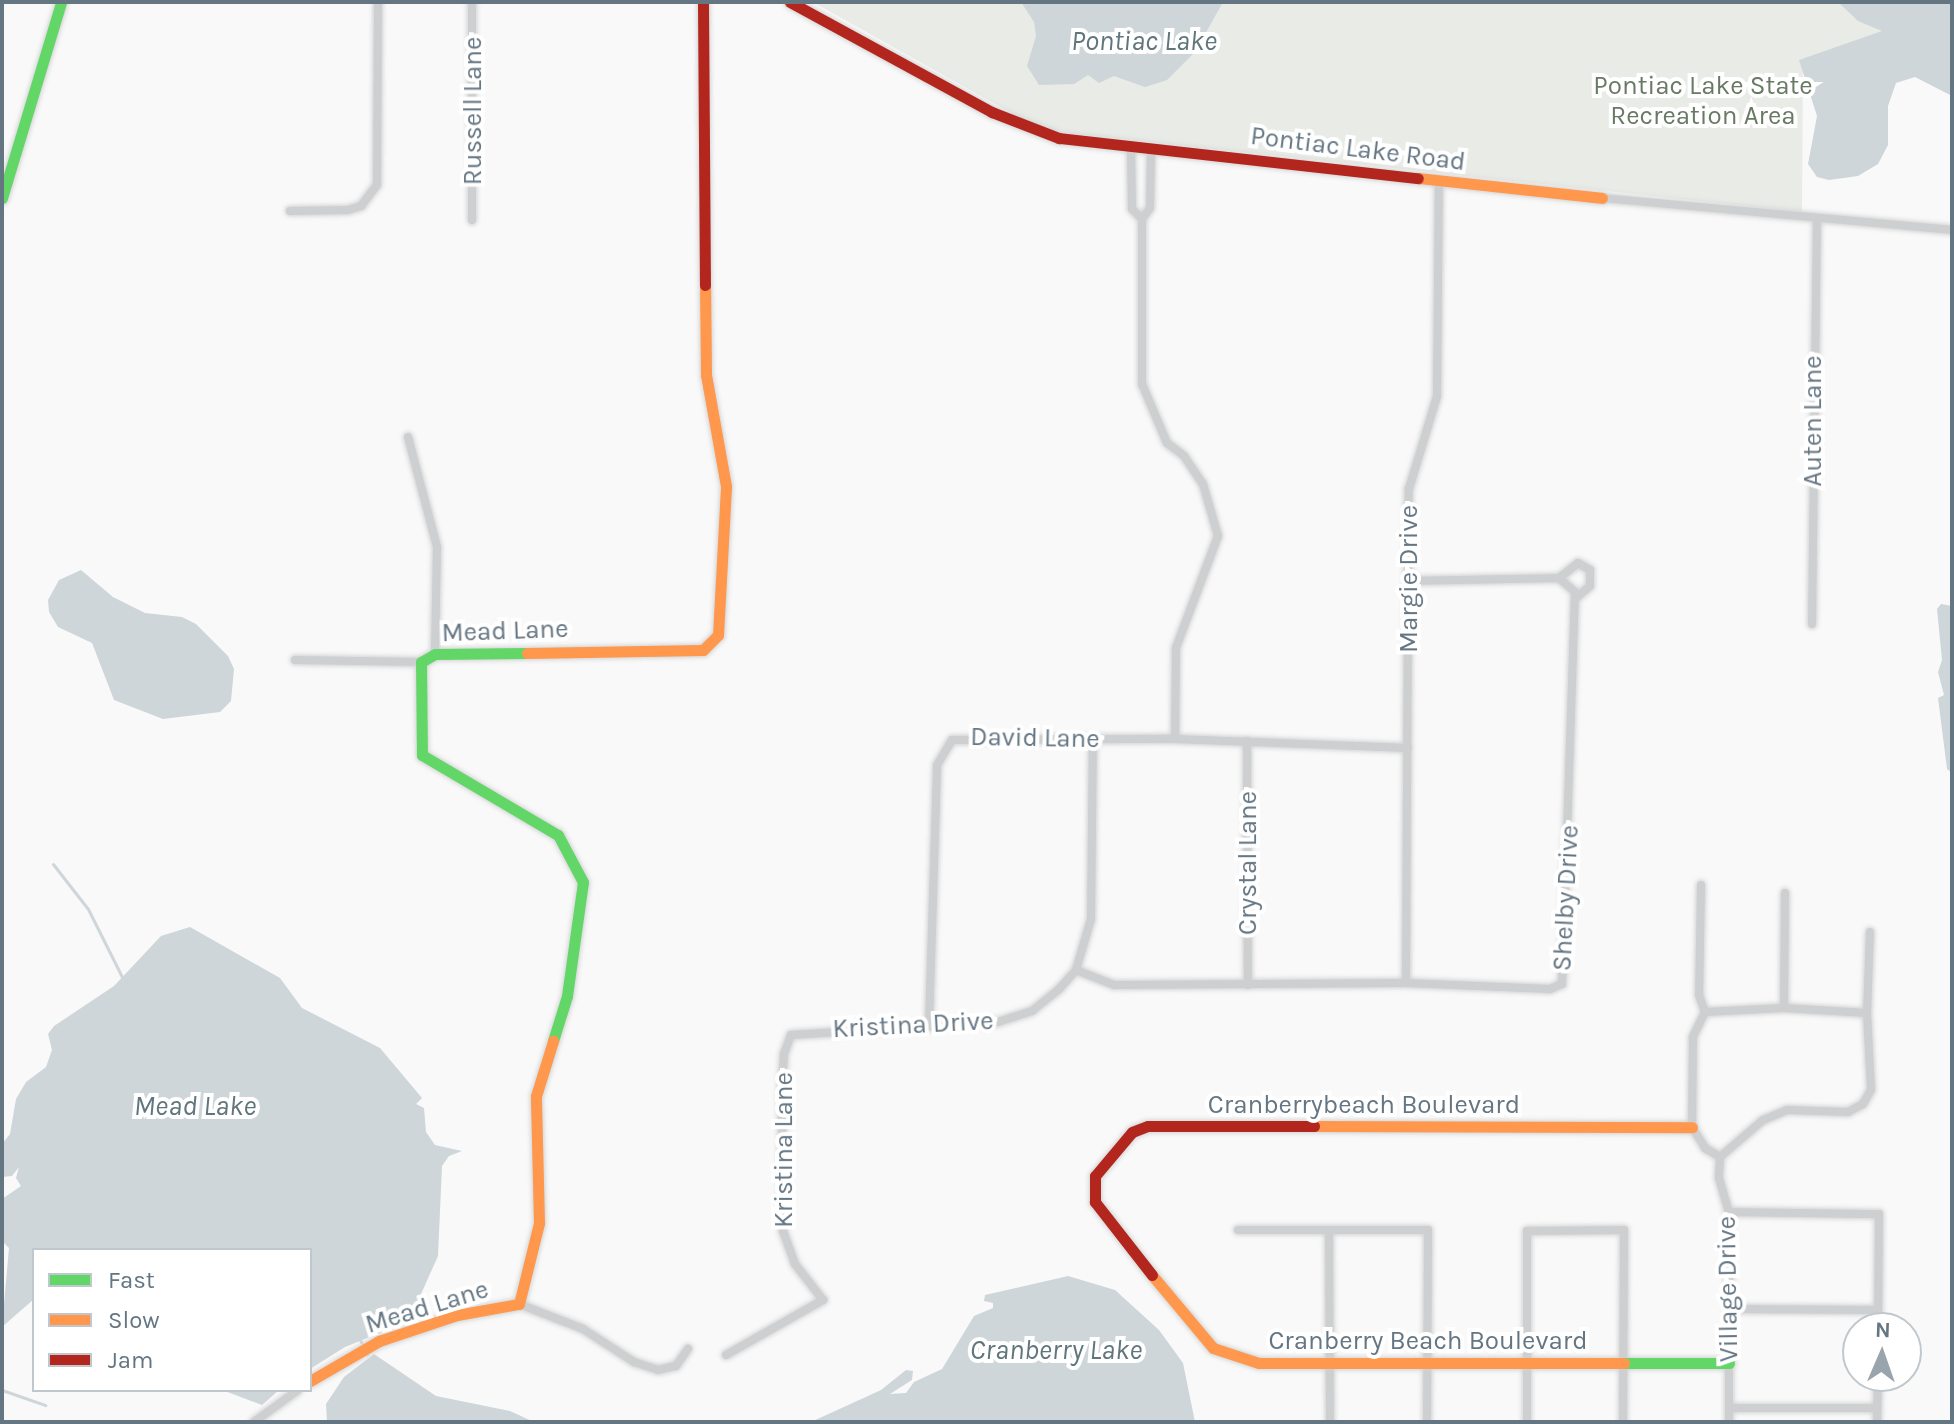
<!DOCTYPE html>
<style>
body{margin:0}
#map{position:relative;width:1954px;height:1424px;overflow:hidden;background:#f9f9f9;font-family:Karla,sans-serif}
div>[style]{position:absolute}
.green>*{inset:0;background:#e8ebe6}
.water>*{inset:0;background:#ced6d9}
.stream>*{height:3px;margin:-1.5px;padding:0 1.5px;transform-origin:1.5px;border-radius:1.5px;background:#ced6d9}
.roads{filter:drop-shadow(0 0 2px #d5d6d7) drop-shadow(0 0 2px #d5d6d7)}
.street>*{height:8px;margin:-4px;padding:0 4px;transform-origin:4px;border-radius:4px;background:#cecfd0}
.fast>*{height:11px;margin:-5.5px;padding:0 5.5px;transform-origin:5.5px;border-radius:5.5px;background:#63d668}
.slow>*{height:11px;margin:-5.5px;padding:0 5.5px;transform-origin:5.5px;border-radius:5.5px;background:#ff974d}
.jam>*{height:11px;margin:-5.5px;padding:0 5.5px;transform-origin:5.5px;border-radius:5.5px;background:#b3261e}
span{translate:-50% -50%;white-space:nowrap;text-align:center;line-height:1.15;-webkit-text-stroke:8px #fff;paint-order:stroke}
.park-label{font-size:26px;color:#687a64}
.street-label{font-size:26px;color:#657683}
.water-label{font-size:28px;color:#60757c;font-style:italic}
.frame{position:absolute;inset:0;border:4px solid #657683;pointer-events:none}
.legend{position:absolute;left:32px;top:1248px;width:280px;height:144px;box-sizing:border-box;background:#fff;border:2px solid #c1c8cd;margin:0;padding:10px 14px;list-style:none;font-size:24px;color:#657683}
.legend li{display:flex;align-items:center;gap:16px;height:40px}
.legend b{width:40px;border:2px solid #c1c8cd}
.north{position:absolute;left:1842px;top:1312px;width:80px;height:80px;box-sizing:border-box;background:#fff;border:2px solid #c1c8cd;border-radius:50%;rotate:2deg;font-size:22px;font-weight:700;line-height:32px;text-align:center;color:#657683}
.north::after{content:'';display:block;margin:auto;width:28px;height:36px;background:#99a4ac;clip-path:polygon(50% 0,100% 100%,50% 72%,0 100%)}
</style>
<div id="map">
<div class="green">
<div style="clip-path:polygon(813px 2px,1886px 2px,1885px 65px,1803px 65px,1802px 212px,1058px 132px,1024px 120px)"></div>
</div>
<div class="water">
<div style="clip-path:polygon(1021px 2px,1223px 2px,1195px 52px,1167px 80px,1145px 87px,1114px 76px,1099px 83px,1088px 75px,1074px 84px,1039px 85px,1027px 66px,1036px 36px,1034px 22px)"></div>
<div style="clip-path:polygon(1838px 2px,1952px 2px,1952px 96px,1915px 77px,1896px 83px,1888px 106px,1888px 145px,1878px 164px,1858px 176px,1829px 180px,1817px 177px,1808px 164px,1817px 116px,1799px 60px,1882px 31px,1858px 21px)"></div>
<div style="clip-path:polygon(81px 570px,113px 597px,145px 613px,182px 617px,196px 624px,228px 656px,234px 669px,231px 701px,220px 712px,163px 719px,114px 700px,92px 643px,58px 627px,49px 612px,48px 600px,59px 580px)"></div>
<div style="clip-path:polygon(1941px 604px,1952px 606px,1952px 773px,1947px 769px,1938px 698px,1944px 695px,1938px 672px,1942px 660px,1937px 609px)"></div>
<div style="clip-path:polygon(190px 927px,280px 978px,302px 1008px,380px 1048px,422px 1098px,416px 1104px,424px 1108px,426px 1132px,435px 1145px,462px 1151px,449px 1156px,442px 1166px,438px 1256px,409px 1321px,345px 1347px,310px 1369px,310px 1250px,34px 1250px,34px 1299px,2px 1327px,9px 1248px,2px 1241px,2px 1199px,21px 1186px,16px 1178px,19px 1167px,12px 1176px,2px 1177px,2px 1144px,10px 1134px,16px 1099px,26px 1082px,46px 1067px,52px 1050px,48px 1034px,54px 1026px,114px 986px,161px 936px)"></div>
<div style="clip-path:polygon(1068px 1276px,1115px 1290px,1159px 1330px,1183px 1363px,1195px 1422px,811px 1422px,881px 1390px,906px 1370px,913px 1371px,912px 1380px,890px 1394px,906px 1393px,914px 1382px,942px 1369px,974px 1316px,993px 1308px,993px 1303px,984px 1301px,985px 1295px)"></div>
<div style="clip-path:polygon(374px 1354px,436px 1396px,510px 1411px,534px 1422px,327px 1422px,326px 1404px,344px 1377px)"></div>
<div style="clip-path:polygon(222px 1390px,279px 1390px,262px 1405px)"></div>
</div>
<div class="stream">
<div style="left:53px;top:864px;width:57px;rotate:52.1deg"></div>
<div style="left:88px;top:909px;width:76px;rotate:63.4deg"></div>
<div style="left:360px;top:1340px;width:16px;rotate:63deg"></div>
<div style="left:2px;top:1390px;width:46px;rotate:19.2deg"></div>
</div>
<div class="roads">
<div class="street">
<div style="left:1131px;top:148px;width:61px;rotate:89.1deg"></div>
<div style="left:1132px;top:209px;width:14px;rotate:45deg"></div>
<div style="left:1151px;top:151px;width:57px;rotate:91deg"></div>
<div style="left:1150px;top:208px;width:14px;rotate:126deg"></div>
<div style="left:1142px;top:219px;width:165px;rotate:90deg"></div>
<div style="left:1142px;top:384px;width:64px;rotate:67deg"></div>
<div style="left:1167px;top:443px;width:21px;rotate:37deg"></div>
<div style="left:1184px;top:456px;width:34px;rotate:56deg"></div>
<div style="left:1203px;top:484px;width:54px;rotate:73.9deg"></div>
<div style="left:1218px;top:536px;width:120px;rotate:110.6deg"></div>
<div style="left:1176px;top:648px;width:91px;rotate:90.6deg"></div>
<div style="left:1602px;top:198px;width:351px;rotate:5.2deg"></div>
<div style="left:290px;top:211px;width:58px;rotate:-1deg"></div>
<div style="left:348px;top:210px;width:14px;rotate:-17deg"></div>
<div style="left:361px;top:206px;width:26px;rotate:-53deg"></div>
<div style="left:377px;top:185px;width:183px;rotate:-89.7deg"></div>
<div style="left:472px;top:220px;width:218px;rotate:-90deg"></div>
<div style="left:408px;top:437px;width:114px;rotate:75.2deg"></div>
<div style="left:437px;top:547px;width:107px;rotate:91.1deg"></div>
<div style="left:1559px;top:578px;width:24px;rotate:-38deg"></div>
<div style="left:1578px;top:563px;width:14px;rotate:30deg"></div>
<div style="left:1590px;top:570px;width:16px;rotate:90deg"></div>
<div style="left:1590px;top:586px;width:18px;rotate:139deg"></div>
<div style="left:1812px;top:624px;width:405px;rotate:-89.3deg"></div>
<div style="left:295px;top:660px;width:126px;rotate:0.9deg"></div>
<div style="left:1247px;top:741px;width:244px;rotate:89.8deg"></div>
<div style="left:1701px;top:885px;width:110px;rotate:91deg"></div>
<div style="left:1699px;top:995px;width:18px;rotate:71deg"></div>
<div style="left:1076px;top:970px;width:41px;rotate:21.5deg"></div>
<div style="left:1114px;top:985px;width:292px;rotate:-0.4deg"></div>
<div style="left:1406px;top:983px;width:144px;rotate:2.4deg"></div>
<div style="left:1550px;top:989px;width:13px;rotate:-23deg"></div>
<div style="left:1562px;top:984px;width:392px;rotate:-88.1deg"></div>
<div style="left:1575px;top:592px;width:21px;rotate:-139deg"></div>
<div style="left:1559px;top:578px;width:150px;rotate:178.9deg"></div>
<div style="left:1406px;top:983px;width:494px;rotate:-89.7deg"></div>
<div style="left:1409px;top:489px;width:97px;rotate:-73.2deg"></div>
<div style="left:1437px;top:396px;width:215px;rotate:-89.5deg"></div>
<div style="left:1784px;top:1008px;width:115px;rotate:-89.5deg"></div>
<div style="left:1705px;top:1012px;width:79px;rotate:-2.9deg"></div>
<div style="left:1784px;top:1008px;width:83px;rotate:3.4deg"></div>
<div style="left:1867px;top:1013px;width:77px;rotate:87deg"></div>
<div style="left:1871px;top:1090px;width:16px;rotate:120deg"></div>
<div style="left:1863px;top:1104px;width:17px;rotate:152deg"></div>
<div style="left:1848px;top:1112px;width:61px;rotate:-178.1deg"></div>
<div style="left:1787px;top:1110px;width:26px;rotate:157deg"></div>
<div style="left:1763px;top:1120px;width:57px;rotate:139.3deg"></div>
<div style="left:1705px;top:1012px;width:28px;rotate:116deg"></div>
<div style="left:1693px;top:1037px;width:90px;rotate:90.6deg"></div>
<div style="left:1692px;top:1127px;width:25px;rotate:58deg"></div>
<div style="left:1705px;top:1148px;width:17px;rotate:31deg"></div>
<div style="left:1867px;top:1013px;width:81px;rotate:-87.9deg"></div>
<div style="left:929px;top:1024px;width:259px;rotate:-88.2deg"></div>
<div style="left:937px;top:765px;width:29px;rotate:-59deg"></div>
<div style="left:952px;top:740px;width:223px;rotate:-0.3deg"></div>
<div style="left:1175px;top:739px;width:233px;rotate:2.2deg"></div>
<div style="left:1720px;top:1157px;width:21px;rotate:93deg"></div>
<div style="left:1719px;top:1178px;width:35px;rotate:74deg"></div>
<div style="left:1729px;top:1212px;width:210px;rotate:90deg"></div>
<div style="left:1729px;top:1212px;width:150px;rotate:0.8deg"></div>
<div style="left:1879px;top:1214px;width:114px;rotate:90.5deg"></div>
<div style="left:1238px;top:1230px;width:190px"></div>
<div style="left:1428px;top:1230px;width:192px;rotate:90.3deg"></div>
<div style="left:1329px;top:1231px;width:191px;rotate:89.7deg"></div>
<div style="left:519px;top:1304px;width:69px;rotate:21.3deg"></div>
<div style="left:583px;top:1329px;width:61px;rotate:32.9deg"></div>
<div style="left:634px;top:1362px;width:25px;rotate:18deg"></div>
<div style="left:658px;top:1370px;width:18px;rotate:-13deg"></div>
<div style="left:676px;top:1366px;width:21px;rotate:-55deg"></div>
<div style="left:1729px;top:1309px;width:149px;rotate:0.4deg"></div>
<div style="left:726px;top:1355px;width:112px;rotate:-29.6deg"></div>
<div style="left:823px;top:1300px;width:46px;rotate:-127.9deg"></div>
<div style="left:795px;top:1264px;width:35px;rotate:-110deg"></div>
<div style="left:783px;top:1231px;width:141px;rotate:-90.4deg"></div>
<div style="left:782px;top:1090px;width:36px;rotate:-87deg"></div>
<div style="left:784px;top:1054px;width:20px;rotate:-70deg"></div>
<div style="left:791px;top:1035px;width:207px;rotate:-3.6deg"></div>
<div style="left:998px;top:1022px;width:36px;rotate:-18deg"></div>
<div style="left:1032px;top:1011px;width:36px;rotate:-39deg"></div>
<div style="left:1060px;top:988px;width:24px;rotate:-48deg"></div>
<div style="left:1076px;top:970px;width:53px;rotate:-73.6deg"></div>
<div style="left:1091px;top:919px;width:180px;rotate:-89.4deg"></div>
<div style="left:1729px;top:1408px;width:148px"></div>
<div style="left:254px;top:1422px;width:54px;rotate:-36deg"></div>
<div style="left:1527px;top:1422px;width:191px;rotate:-90deg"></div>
<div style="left:1527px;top:1231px;width:97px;rotate:-0.6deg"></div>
<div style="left:1624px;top:1230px;width:192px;rotate:90.3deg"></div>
<div style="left:1877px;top:1422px;width:46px;rotate:-88.8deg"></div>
</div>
<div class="fast">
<div style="left:2px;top:198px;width:205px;rotate:-73.2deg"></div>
<div style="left:527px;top:653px;width:92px;rotate:179.4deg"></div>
<div style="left:435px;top:654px;width:16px;rotate:150deg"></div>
<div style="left:421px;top:662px;width:93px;rotate:89.4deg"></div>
<div style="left:422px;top:755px;width:158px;rotate:30.5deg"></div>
<div style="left:558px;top:835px;width:53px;rotate:62deg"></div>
<div style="left:583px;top:882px;width:115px;rotate:98deg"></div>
<div style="left:567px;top:996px;width:47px;rotate:107.3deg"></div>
<div style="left:1624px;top:1363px;width:105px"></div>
</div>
<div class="slow">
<div style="left:1418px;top:178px;width:185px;rotate:6.2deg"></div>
<div style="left:527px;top:653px;width:176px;rotate:-1deg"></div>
<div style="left:703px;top:650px;width:21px;rotate:-45deg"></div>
<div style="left:718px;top:635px;width:149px;rotate:-86.9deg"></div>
<div style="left:726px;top:486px;width:113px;rotate:-100.2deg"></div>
<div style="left:706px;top:375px;width:90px;rotate:-90.6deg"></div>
<div style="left:1314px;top:1126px;width:378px;rotate:0.2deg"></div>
<div style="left:1152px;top:1275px;width:95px;rotate:50.1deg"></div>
<div style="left:1213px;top:1348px;width:48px;rotate:18.1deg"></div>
<div style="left:1259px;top:1363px;width:365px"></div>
<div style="left:310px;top:1381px;width:80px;rotate:-30.1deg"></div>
<div style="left:379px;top:1341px;width:82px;rotate:-18.4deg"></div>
<div style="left:457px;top:1315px;width:63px;rotate:-10.1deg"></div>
<div style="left:519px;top:1304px;width:83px;rotate:-76.1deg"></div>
<div style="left:539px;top:1223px;width:127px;rotate:-91.4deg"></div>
<div style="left:536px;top:1096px;width:58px;rotate:-72.8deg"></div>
</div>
<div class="jam">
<div style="left:703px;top:2px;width:283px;rotate:89.6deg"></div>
<div style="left:790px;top:2px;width:230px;rotate:28.6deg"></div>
<div style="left:992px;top:112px;width:72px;rotate:21.2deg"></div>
<div style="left:1059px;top:138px;width:361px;rotate:6.4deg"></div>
<div style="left:1152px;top:1275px;width:93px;rotate:-128deg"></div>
<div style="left:1095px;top:1202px;width:26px;rotate:-90deg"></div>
<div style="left:1095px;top:1176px;width:57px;rotate:-49.9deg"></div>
<div style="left:1132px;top:1132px;width:17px;rotate:-21deg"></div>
<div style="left:1148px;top:1126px;width:166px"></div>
</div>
</div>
<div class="park-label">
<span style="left:1703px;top:101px">Pontiac Lake State<br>Recreation Area</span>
</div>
<div class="street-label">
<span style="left:473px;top:111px;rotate:-90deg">Russell Lane</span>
<span style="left:1358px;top:149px;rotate:7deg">Pontiac Lake Road</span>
<span style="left:1813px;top:421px;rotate:-90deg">Auten Lane</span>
<span style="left:1409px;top:579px;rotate:-90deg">Margie Drive</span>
<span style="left:505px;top:631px;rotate:-2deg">Mead Lane</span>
<span style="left:1035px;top:738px;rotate:1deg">David Lane</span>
<span style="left:1248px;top:863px;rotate:-90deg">Crystal Lane</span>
<span style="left:1566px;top:898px;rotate:-87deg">Shelby Drive</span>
<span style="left:913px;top:1025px;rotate:-3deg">Kristina Drive</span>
<span style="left:1364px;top:1105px">Cranberrybeach Boulevard</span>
<span style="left:784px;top:1150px;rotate:-90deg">Kristina Lane</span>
<span style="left:1728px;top:1289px;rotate:-91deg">Village Drive</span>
<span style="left:427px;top:1307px;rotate:-17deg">Mead Lane</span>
<span style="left:1428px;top:1341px">Cranberry Beach Boulevard</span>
</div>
<div class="water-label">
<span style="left:1144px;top:41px">Pontiac Lake</span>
<span style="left:195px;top:1106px">Mead Lake</span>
<span style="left:1056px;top:1350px">Cranberry Lake</span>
</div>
<div class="frame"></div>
<ul class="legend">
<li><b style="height:10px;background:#63d668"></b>Fast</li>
<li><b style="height:10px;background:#ff974d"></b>Slow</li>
<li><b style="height:10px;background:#b3261e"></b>Jam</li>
</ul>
<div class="north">N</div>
</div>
